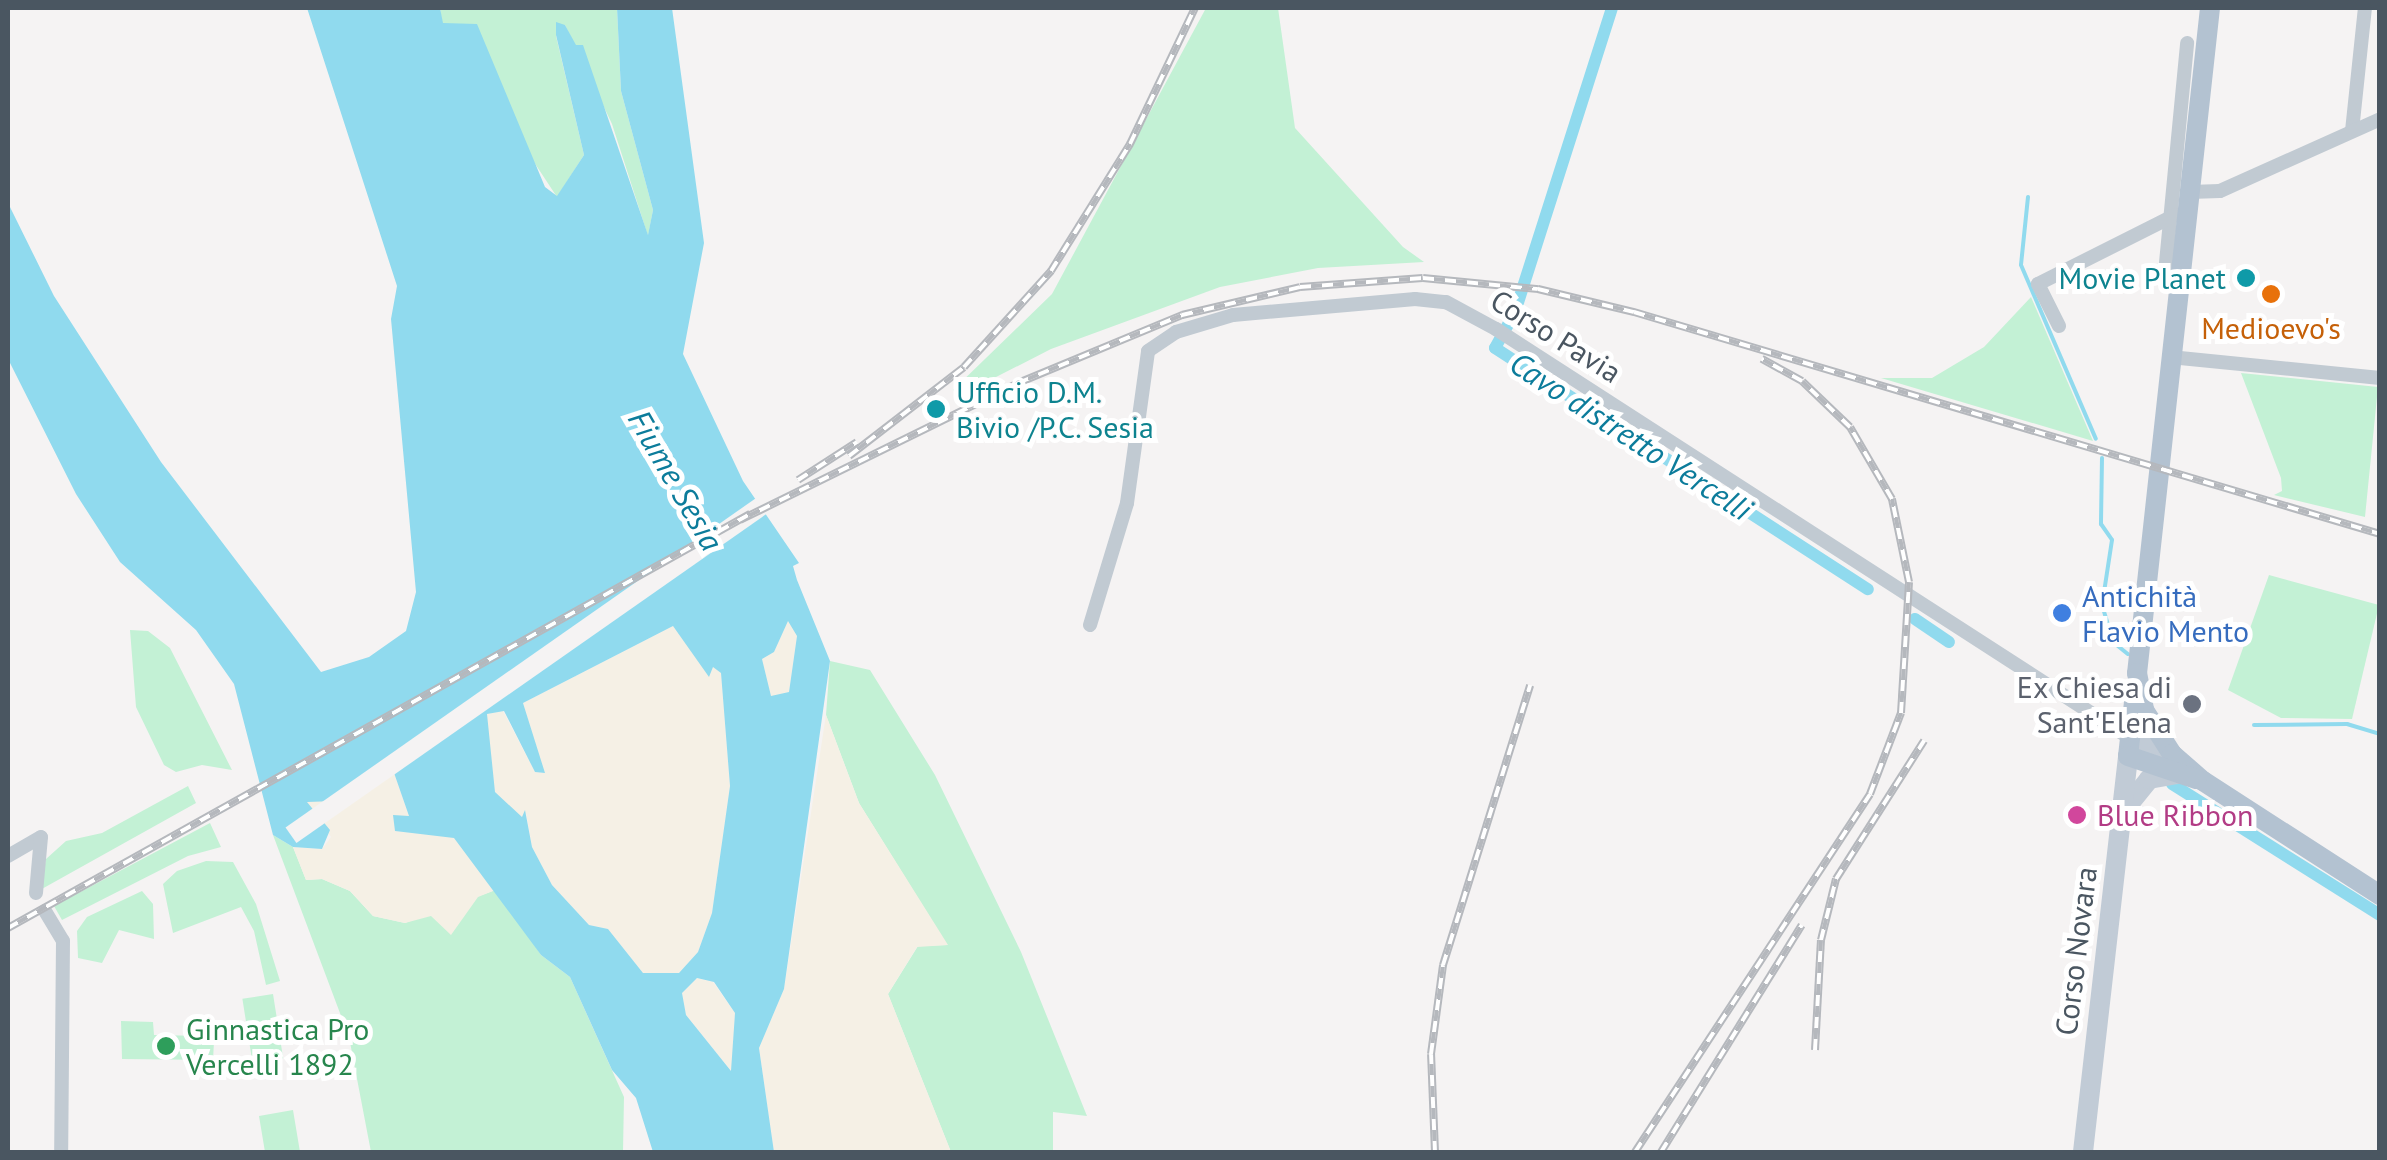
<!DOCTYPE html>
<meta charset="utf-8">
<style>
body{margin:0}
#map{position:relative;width:2387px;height:1160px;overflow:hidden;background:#f5f3f3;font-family:"PT Sans",sans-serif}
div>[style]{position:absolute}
.green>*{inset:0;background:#c3f1d5;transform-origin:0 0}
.sand>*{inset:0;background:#f5f0e5}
.water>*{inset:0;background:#90daee}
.pier>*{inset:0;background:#f5f3f3;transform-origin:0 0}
.stream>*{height:4px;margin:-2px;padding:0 2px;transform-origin:2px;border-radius:2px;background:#90daee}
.canal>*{height:12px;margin:-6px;padding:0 6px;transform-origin:6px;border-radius:6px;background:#90daee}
.minor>*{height:14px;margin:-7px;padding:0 7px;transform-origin:7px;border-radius:7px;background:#c1cad2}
.secondary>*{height:20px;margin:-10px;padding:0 10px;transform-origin:10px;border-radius:10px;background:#c1cbd6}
.primary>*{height:20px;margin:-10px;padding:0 10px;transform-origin:10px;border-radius:10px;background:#b3c2d1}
.rail>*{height:8px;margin-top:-4px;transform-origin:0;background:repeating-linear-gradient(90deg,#fff 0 11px,#b5b8bd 0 22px);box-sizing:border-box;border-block:2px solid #b5b8bd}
.dots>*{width:28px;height:28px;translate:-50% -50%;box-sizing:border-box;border:5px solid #fff;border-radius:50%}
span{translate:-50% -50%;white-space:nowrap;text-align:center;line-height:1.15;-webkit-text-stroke:10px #fff;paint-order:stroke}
.culture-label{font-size:30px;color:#0d838f}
.right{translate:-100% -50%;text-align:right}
.left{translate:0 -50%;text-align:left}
.food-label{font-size:30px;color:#c56008}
.street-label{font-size:30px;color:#4a5661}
.shop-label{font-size:30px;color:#366cbe}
.worship-label{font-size:30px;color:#5b616d}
.hotel-label{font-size:30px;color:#b23c85}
.leisure-label{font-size:30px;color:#27864d}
.water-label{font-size:32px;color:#0c7c9b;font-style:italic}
.frame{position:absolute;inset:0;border:10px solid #4a5661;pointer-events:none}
</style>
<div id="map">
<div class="green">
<div style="clip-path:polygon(440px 8px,617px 8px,621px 91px,653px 210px,648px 236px,612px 124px,565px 25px,556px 36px,584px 155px,557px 197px,442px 23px)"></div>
<div style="clip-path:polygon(1206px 8px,1278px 8px,1295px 128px,1403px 247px,1424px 262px,1318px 268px,1220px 287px,1051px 349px,961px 395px,953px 390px,1052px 294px)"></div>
<div style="clip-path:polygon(2031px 297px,2093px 441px,1881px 378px,1932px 378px,1984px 347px)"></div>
<div style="clip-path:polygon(2241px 373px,2378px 387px,2365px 517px,2274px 495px,2282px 491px,2281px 478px)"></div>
<div style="clip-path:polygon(2269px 575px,2379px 605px,2352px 719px,2281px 718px,2228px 690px)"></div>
<div style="clip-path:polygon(130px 630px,148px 631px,170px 648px,232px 770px,202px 765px,176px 772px,164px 765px,136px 707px)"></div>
<div style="clip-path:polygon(830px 661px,870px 670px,935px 775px,1021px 952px,1087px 1116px,1053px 1112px,1053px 1152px,951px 1152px,888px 994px,918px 946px,947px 945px,859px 803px,826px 715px)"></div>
<div style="clip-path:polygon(188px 786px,196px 803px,40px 890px,46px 859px,66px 841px,102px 833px)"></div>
<div style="clip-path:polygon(210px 823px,221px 847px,188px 856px,62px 920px,54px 906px)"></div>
<div style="clip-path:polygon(273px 835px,293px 847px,306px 880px,322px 879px,350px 891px,373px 916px,405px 923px,498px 889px,541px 955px,570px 977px,624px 1097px,623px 1152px,371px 1152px,349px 1037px)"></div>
<div style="clip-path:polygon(206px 861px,233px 862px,256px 904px,280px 981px,266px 985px,254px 931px,241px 907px,173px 933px,163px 884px,177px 871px)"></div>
<div style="clip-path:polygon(142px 891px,153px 904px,154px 939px,119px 930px,102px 963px,78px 958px,77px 931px,87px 917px)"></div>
<div style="left:273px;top:994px;width:65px;height:31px;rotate:81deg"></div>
<div style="clip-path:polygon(121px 1021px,153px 1022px,154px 1035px,205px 1036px,205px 1023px,215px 1023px,213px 1060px,122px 1059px)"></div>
<div style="clip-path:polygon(293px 1110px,300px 1152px,265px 1152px,259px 1116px)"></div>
</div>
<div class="sand">
<div style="clip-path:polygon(788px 620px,797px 636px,789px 692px,771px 697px,762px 659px,774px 652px)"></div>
<div style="clip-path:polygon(673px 626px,710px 675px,713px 666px,721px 673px,730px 786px,712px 913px,698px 952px,679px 973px,643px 973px,608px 929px,589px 925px,552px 885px,532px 847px,526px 813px,522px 818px,495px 792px,486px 714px,503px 711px,535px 772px,544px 773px,523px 703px)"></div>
<div style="clip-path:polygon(826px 715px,859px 803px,948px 945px,917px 947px,888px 994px,951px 1152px,774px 1152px,759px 1048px,784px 989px)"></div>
<div style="clip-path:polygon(393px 770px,409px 816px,395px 831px,454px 837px,498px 889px,478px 897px,451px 935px,431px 916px,405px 923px,373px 916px,350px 891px,322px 879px,306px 880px,293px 847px,322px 849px,331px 837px,306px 802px,361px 789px)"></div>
<div style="clip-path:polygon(697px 978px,713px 982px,735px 1013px,732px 1072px,686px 1015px,682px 993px)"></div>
</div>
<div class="water">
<div style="clip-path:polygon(evenodd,307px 8px,440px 8px,443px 23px,477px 24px,545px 187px,557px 196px,584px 155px,556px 35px,556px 22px,565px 25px,576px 45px,583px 45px,648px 235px,653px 210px,621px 91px,617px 8px,672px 8px,704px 243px,683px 354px,743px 481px,799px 563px,793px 566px,797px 580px,830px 661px,784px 989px,759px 1048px,774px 1152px,653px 1152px,636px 1098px,612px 1070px,570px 977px,541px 955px,454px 838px,395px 831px,393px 815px,409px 816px,393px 770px,336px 801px,307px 802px,330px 830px,322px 849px,293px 847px,273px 835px,234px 684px,196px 630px,120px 562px,76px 494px,8px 359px,8px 203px,54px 296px,161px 462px,321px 672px,369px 657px,406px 631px,416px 592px,391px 319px,397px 286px,307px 8px,788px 621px,797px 636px,789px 692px,771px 696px,762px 659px,774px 652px,788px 621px,307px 8px,673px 626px,709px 677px,713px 667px,721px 673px,730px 786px,712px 913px,698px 952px,679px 973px,643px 973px,608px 929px,589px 925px,552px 885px,532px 847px,525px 810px,522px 817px,495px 792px,487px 714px,504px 711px,535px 772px,545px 773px,523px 703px,673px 626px,307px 8px,697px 978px,714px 982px,735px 1013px,731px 1071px,686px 1015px,682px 993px,697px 978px)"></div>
</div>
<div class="pier">
<div style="left:759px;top:496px;width:19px;height:578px;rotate:55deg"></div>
</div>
<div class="stream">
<div style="left:2028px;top:197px;width:68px;rotate:95.9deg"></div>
<div style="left:2021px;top:265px;width:189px;rotate:66.7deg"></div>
<div style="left:2102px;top:458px;width:66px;rotate:90.9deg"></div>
<div style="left:2101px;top:524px;width:19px;rotate:55deg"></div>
<div style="left:2112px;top:540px;width:66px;rotate:98.7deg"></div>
<div style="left:2102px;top:605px;width:39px;rotate:73deg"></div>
<div style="left:2113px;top:642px;width:19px;rotate:39deg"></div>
<div style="left:2254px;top:725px;width:93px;rotate:-0.6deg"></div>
<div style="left:2347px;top:724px;width:34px;rotate:17deg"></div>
</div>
<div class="canal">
<div style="left:1612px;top:8px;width:319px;rotate:107.7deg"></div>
<div style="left:1515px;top:312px;width:41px;rotate:119.1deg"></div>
<div style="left:1495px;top:348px;width:444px;rotate:32.9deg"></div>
<div style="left:1915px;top:619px;width:41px;rotate:34.1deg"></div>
<div style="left:2172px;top:784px;width:246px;rotate:32.2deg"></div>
</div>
<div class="minor">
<div style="left:2352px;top:131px;width:124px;rotate:-84deg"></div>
<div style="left:2190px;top:192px;width:30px;rotate:-2deg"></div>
<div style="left:2220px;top:191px;width:175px;rotate:-24.2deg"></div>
<div style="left:2165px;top:273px;width:231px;rotate:-84.5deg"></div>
<div style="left:2059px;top:326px;width:47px;rotate:-116.6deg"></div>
<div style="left:2038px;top:284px;width:153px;rotate:-26.7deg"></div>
<div style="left:2170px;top:357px;width:211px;rotate:5.7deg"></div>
<div style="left:1090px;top:625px;width:127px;rotate:-73.1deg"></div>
<div style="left:1127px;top:503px;width:153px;rotate:-82.1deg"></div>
<div style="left:1148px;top:351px;width:34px;rotate:-34deg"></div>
<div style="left:1176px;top:332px;width:59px;rotate:-16.6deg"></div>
<div style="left:1233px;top:315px;width:183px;rotate:-5deg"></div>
<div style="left:1415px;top:299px;width:31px;rotate:6deg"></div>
<div style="left:1446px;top:302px;width:57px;rotate:28.4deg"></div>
<div style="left:1496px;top:329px;width:754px;rotate:32.83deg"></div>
<div style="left:8px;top:856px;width:38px;rotate:-30deg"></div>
<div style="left:36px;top:893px;width:56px;rotate:-84.9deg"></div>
<div style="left:45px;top:911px;width:35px;rotate:59deg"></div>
<div style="left:63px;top:941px;width:211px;rotate:90.5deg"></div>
</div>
<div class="secondary">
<div style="left:2130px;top:738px;width:45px;rotate:20.9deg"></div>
<div style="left:2125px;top:809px;width:38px;rotate:-51deg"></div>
<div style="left:2149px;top:779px;width:29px;rotate:-10deg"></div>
<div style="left:2083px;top:1152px;width:399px;rotate:-83.5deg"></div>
</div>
<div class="primary">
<div style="left:2210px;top:8px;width:669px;rotate:96.26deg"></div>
<div style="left:2137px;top:673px;width:38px;rotate:79deg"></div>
<div style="left:2144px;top:710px;width:52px;rotate:57.5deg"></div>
<div style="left:2172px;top:754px;width:41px;rotate:41.1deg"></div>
<div style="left:2203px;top:781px;width:211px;rotate:32.8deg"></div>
<div style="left:2135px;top:693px;width:63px;rotate:96.3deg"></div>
<div style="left:2128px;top:756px;width:72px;rotate:18.7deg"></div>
</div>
<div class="rail">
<div style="left:849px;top:456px;width:145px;rotate:-37.7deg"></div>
<div style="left:964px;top:367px;width:130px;rotate:-47.8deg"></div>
<div style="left:1051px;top:271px;width:150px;rotate:-58.1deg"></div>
<div style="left:1130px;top:144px;width:151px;rotate:-64.5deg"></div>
<div style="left:798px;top:480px;width:70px;rotate:-32.8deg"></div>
<div style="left:740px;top:520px;width:310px;rotate:-26.2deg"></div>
<div style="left:1018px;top:383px;width:178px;rotate:-22.5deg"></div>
<div style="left:1182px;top:315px;width:121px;rotate:-13.3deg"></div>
<div style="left:1300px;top:287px;width:123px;rotate:-4.2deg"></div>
<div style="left:1423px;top:278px;width:116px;rotate:5.5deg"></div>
<div style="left:1538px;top:289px;width:99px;rotate:13.5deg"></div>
<div style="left:1634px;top:312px;width:778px;rotate:16.57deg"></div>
<div style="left:8px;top:928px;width:850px;rotate:-29.16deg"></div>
<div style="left:1815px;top:1050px;width:110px;rotate:-86.9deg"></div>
<div style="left:1821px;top:940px;width:63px;rotate:-76.2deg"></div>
<div style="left:1836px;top:879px;width:164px;rotate:-57.5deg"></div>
<div style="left:1435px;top:1152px;width:98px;rotate:-92.3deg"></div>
<div style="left:1431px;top:1054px;width:90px;rotate:-82.3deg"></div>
<div style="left:1443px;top:965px;width:293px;rotate:-72.7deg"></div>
<div style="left:1635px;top:1152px;width:428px;rotate:-56.7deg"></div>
<div style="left:1870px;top:794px;width:87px;rotate:-69.1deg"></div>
<div style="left:1901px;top:713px;width:131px;rotate:-86.5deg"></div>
<div style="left:1909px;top:582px;width:85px;rotate:-101.6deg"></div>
<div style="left:1892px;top:499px;width:83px;rotate:-120.3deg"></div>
<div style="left:1850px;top:427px;width:66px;rotate:-136.2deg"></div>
<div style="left:1802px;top:381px;width:46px;rotate:-151.2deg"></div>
<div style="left:1661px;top:1152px;width:267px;rotate:-58.2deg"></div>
</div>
<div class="dots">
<div style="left:2246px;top:278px;background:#0f9aa8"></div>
<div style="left:2271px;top:294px;background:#e8710a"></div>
<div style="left:936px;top:409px;background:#0f9aa8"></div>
<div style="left:2062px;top:613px;background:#3f7fe0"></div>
<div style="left:2192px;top:704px;background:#6b7280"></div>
<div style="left:2077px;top:815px;background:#d1479c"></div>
<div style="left:166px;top:1046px;background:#2e9e5b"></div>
</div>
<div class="culture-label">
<span class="right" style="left:2226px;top:278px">Movie Planet</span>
<span class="left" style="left:956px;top:409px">Ufficio D.M.<br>Bivio /P.C. Sesia</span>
</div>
<div class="food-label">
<span style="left:2271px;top:328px">Medioevo's</span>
</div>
<div class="street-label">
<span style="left:1556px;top:336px;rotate:32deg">Corso Pavia</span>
<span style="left:2076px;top:951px;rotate:-83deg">Corso Novara</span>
</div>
<div class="shop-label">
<span class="left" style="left:2082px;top:613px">Antichità<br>Flavio Mento</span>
</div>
<div class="worship-label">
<span class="right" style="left:2172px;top:704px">Ex Chiesa di<br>Sant'Elena</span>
</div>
<div class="hotel-label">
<span class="left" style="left:2097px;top:815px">Blue Ribbon</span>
</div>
<div class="leisure-label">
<span class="left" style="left:186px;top:1046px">Ginnastica Pro<br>Vercelli 1892</span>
</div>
<div class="water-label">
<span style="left:1631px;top:436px;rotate:33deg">Cavo distretto Vercelli</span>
<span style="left:676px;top:480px;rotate:60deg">Fiume Sesia</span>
</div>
<div class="frame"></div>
</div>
